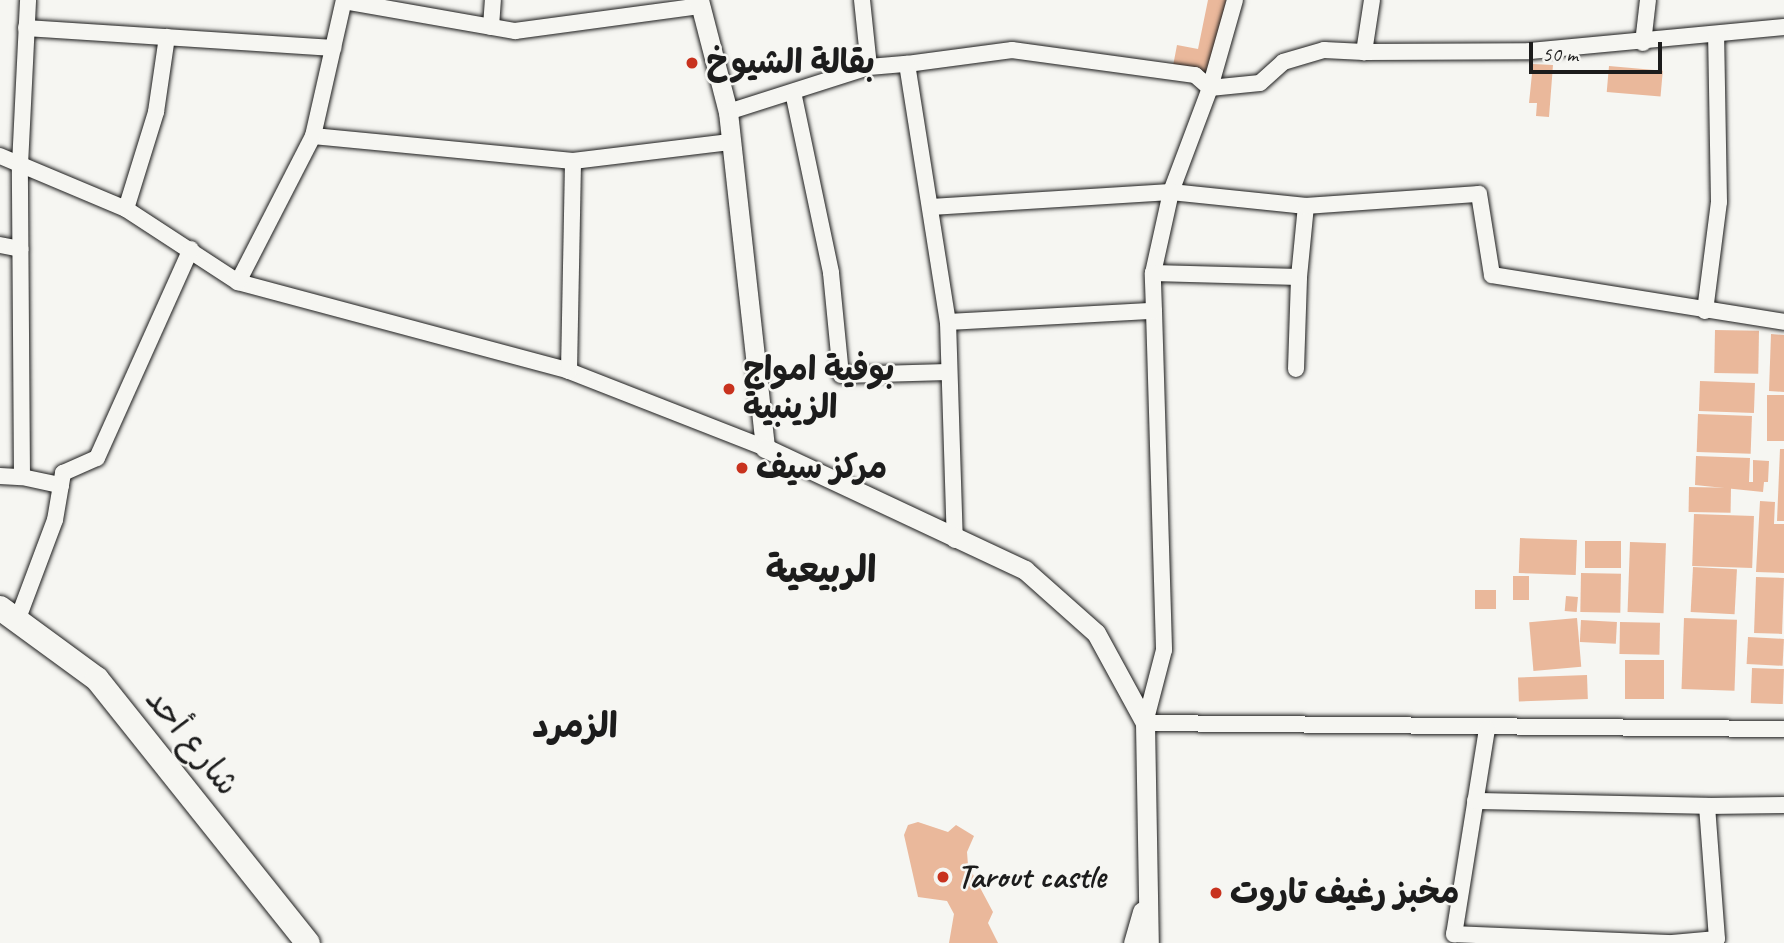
<!DOCTYPE html>
<meta charset="utf-8">
<style>
body{margin:0}
#map{position:relative;width:1784px;height:943px;overflow:hidden;background:#f6f6f2;font-family:Caveat,"Playpen Sans Arabic",sans-serif}
div>[style]{position:absolute}
.building>*{inset:0;background:#eab89b;transform-origin:0 0}
.roads{filter:drop-shadow(0 0 2px #1c1c1c) drop-shadow(0 0 2px #1c1c1c)}
.minor>*{height:16px;margin:-8px;padding:0 8px;transform-origin:8px;border-radius:8px;background:#f6f6f2}
.tertiary>*{height:19px;margin:-9.5px;padding:0 9.5px;transform-origin:9.5px;border-radius:9.5px;background:#f6f6f2}
.primary>*{height:24px;margin:-12px;padding:0 12px;transform-origin:12px;border-radius:12px;background:#f6f6f2}
.dots>*{width:19px;height:19px;translate:-50% -50%;box-sizing:border-box;border:4px solid #f6f6f2;border-radius:50%}
span{translate:-50% -50%;white-space:nowrap;text-align:center;line-height:1.15;-webkit-text-stroke:5px #f6f6f2;paint-order:stroke}
.poi-label{font-size:33px;color:#1c1c1c;font-weight:700}
.left{translate:0 -50%;text-align:left}
.street-label{font-size:33px;color:#1c1c1c}
.neighbourhood-label{font-size:35px;color:#1c1c1c;font-weight:700}
.quarter-label{font-size:37px;color:#1c1c1c;font-weight:700}
.scale{position:absolute;left:1529px;top:42px;width:133px;height:32px;box-sizing:border-box;border:4px solid #1c1c1c;border-top:0;padding-left:9px;font-size:21px;line-height:24px;white-space:nowrap;color:#1c1c1c;-webkit-text-stroke:5px #f6f6f2;paint-order:stroke}
</style>
<div id="map">
<div class="building">
<div style="clip-path:polygon(1208px 0,1226px 0,1211px 74px,1173px 66px,1177px 45px,1198px 49px)"></div>
<div style="clip-path:polygon(1533px 64px,1553px 65px,1549px 117px,1536px 116px,1537px 103px,1529px 103px)"></div>
<div style="left:1609px;top:66px;width:54px;height:26px;rotate:5deg"></div>
<div style="left:1715px;top:330px;width:44px;height:43px;rotate:1deg"></div>
<div style="clip-path:polygon(1771px 334px,1784px 335px,1784px 392px,1769px 391px)"></div>
<div style="left:1700px;top:381px;width:55px;height:30px;rotate:2deg"></div>
<div style="left:1767px;top:395px;width:17px;height:46px"></div>
<div style="left:1698px;top:414px;width:54px;height:38px;rotate:2deg"></div>
<div style="clip-path:polygon(1780px 449px,1784px 449px,1784px 521px,1777px 521px)"></div>
<div style="clip-path:polygon(1696px 456px,1750px 458px,1749px 482px,1753px 482px,1753px 460px,1769px 461px,1768px 482px,1764px 482px,1763px 492px,1695px 485px)"></div>
<div style="left:1689px;top:487px;width:42px;height:25px;rotate:1deg"></div>
<div style="clip-path:polygon(1760px 501px,1775px 502px,1774px 524px,1784px 524px,1784px 573px,1756px 572px)"></div>
<div style="left:1694px;top:514px;width:60px;height:52px;rotate:2deg"></div>
<div style="left:1520px;top:538px;width:57px;height:35px;rotate:2deg"></div>
<div style="left:1585px;top:541px;width:36px;height:27px"></div>
<div style="left:1630px;top:542px;width:36px;height:70px;rotate:2deg"></div>
<div style="left:1693px;top:567px;width:44px;height:45px;rotate:3deg"></div>
<div style="left:1581px;top:573px;width:40px;height:39px;rotate:1deg"></div>
<div style="left:1513px;top:576px;width:16px;height:24px"></div>
<div style="left:1756px;top:577px;width:28px;height:56px;rotate:2deg"></div>
<div style="left:1475px;top:590px;width:21px;height:19px"></div>
<div style="left:1566px;top:596px;width:12px;height:15px;rotate:5deg"></div>
<div style="left:1577px;top:618px;width:49px;height:48px;rotate:85deg"></div>
<div style="left:1684px;top:618px;width:53px;height:71px;rotate:2deg"></div>
<div style="left:1581px;top:620px;width:36px;height:22px;rotate:3deg"></div>
<div style="left:1620px;top:622px;width:40px;height:32px;rotate:1deg"></div>
<div style="left:1748px;top:637px;width:36px;height:27px;rotate:3deg"></div>
<div style="left:1625px;top:660px;width:39px;height:39px"></div>
<div style="left:1752px;top:668px;width:32px;height:35px;rotate:2deg"></div>
<div style="left:1587px;top:675px;width:24px;height:69px;rotate:88deg"></div>
<div style="clip-path:polygon(918px 822px,948px 832px,956px 825px,974px 836px,967px 852px,968px 865px,993px 912px,988px 923px,998px 943px,949px 943px,954px 914px,947px 901px,918px 897px,904px 835px,908px 825px)"></div>
</div>
<div class="roads">
<div class="minor">
<div style="left:862px;top:0;width:67px;rotate:84deg"></div>
<div style="left:1235px;top:0;width:91px;rotate:105.9deg"></div>
<div style="left:1210px;top:88px;width:50px;rotate:-5.7deg"></div>
<div style="left:1260px;top:83px;width:31px;rotate:-42deg"></div>
<div style="left:1283px;top:62px;width:43px;rotate:-16.3deg"></div>
<div style="left:1324px;top:50px;width:40px;rotate:2.9deg"></div>
<div style="left:1372px;top:0;width:53px;rotate:98.7deg"></div>
<div style="left:1364px;top:52px;width:166px;rotate:-0.3deg"></div>
<div style="left:1530px;top:51px;width:255px;rotate:-5.4deg"></div>
<div style="left:344px;top:1px;width:174px;rotate:10deg"></div>
<div style="left:515px;top:31px;width:188px;rotate:-7.7deg"></div>
<div style="left:491px;top:27px;width:27px;rotate:-86deg"></div>
<div style="left:26px;top:28px;width:308px;rotate:3.7deg"></div>
<div style="left:1643px;top:43px;width:43px;rotate:-83.4deg"></div>
<div style="left:907px;top:64px;width:106px;rotate:-7.6deg"></div>
<div style="left:1012px;top:50px;width:185px;rotate:7.8deg"></div>
<div style="left:1195px;top:75px;width:20px;rotate:41deg"></div>
<div style="left:1210px;top:88px;width:111px;rotate:110.6deg"></div>
<div style="left:1171px;top:192px;width:136px;rotate:5.9deg"></div>
<div style="left:793px;top:92px;width:185px;rotate:78.1deg"></div>
<div style="left:831px;top:273px;width:102px;rotate:84.4deg"></div>
<div style="left:841px;top:375px;width:108px;rotate:-1.6deg"></div>
<div style="left:728px;top:112px;width:148px;rotate:-17.7deg"></div>
<div style="left:869px;top:67px;width:38px;rotate:-5deg"></div>
<div style="left:907px;top:64px;width:261px;rotate:81deg"></div>
<div style="left:948px;top:322px;width:218px;rotate:88.2deg"></div>
<div style="left:313px;top:136px;width:261px;rotate:5.5deg"></div>
<div style="left:573px;top:161px;width:158px;rotate:-6.9deg"></div>
<div style="left:0;top:156px;width:137px;rotate:22.8deg"></div>
<div style="left:126px;top:209px;width:134px;rotate:33.1deg"></div>
<div style="left:238px;top:282px;width:343px;rotate:15deg"></div>
<div style="left:569px;top:371px;width:211px;rotate:21.4deg"></div>
<div style="left:931px;top:207px;width:240px;rotate:-3.6deg"></div>
<div style="left:1171px;top:192px;width:83px;rotate:102.5deg"></div>
<div style="left:126px;top:209px;width:102px;rotate:-72.8deg"></div>
<div style="left:156px;top:112px;width:76px;rotate:-81.7deg"></div>
<div style="left:0;top:245px;width:21px;rotate:11deg"></div>
<div style="left:238px;top:282px;width:164px;rotate:-62.8deg"></div>
<div style="left:313px;top:136px;width:139px;rotate:-77.2deg"></div>
<div style="left:1154px;top:311px;width:339px;rotate:88.3deg"></div>
<div style="left:1164px;top:650px;width:75px;rotate:104.6deg"></div>
<div style="left:1145px;top:723px;width:639px;rotate:0.54deg"></div>
<div style="left:1705px;top:311px;width:110px;rotate:-82.7deg"></div>
<div style="left:1719px;top:202px;width:167px;rotate:-91deg"></div>
<div style="left:948px;top:322px;width:206px;rotate:-3.1deg"></div>
<div style="left:1154px;top:311px;width:38px;rotate:-92deg"></div>
<div style="left:1153px;top:273px;width:146px;rotate:1.6deg"></div>
<div style="left:1299px;top:277px;width:71px;rotate:-84.4deg"></div>
<div style="left:1306px;top:206px;width:173px;rotate:-4deg"></div>
<div style="left:1479px;top:194px;width:82px;rotate:80.9deg"></div>
<div style="left:1492px;top:275px;width:296px;rotate:9.1deg"></div>
<div style="left:1296px;top:369px;width:92px;rotate:-88.1deg"></div>
<div style="left:569px;top:371px;width:210px;rotate:-88.9deg"></div>
<div style="left:0;top:476px;width:22px;rotate:3deg"></div>
<div style="left:22px;top:477px;width:312px;rotate:-90.4deg"></div>
<div style="left:20px;top:165px;width:165px;rotate:-87.2deg"></div>
<div style="left:22px;top:477px;width:40px;rotate:12deg"></div>
<div style="left:17px;top:621px;width:108px;rotate:-69.4deg"></div>
<div style="left:55px;top:520px;width:48px;rotate:-80.3deg"></div>
<div style="left:63px;top:473px;width:37px;rotate:-24deg"></div>
<div style="left:97px;top:458px;width:229px;rotate:-65.8deg"></div>
<div style="left:1487px;top:729px;width:208px;rotate:99.1deg"></div>
<div style="left:1454px;top:934px;width:218px;rotate:2.4deg"></div>
<div style="left:1475px;top:801px;width:232px;rotate:1.2deg"></div>
<div style="left:1707px;top:806px;width:133px;rotate:85.7deg"></div>
<div style="left:1717px;top:939px;width:45px;rotate:174.9deg"></div>
<div style="left:1707px;top:806px;width:77px;rotate:-0.7deg"></div>
</div>
<div class="tertiary">
<div style="left:699px;top:0;width:116px;rotate:75.5deg"></div>
<div style="left:728px;top:112px;width:338px;rotate:83.7deg"></div>
<div style="left:765px;top:448px;width:287px;rotate:25.1deg"></div>
<div style="left:1025px;top:570px;width:95px;rotate:41.6deg"></div>
<div style="left:1096px;top:633px;width:102px;rotate:61.4deg"></div>
<div style="left:1145px;top:723px;width:220px;rotate:89deg"></div>
<div style="left:1133px;top:943px;width:33px;rotate:-74deg"></div>
</div>
<div class="primary">
<div style="left:0;top:608px;width:120px;rotate:36.2deg"></div>
<div style="left:97px;top:679px;width:338px;rotate:51.4deg"></div>
</div>
</div>
<div class="dots">
<div style="left:692px;top:63px;background:#c8321e"></div>
<div style="left:729px;top:389px;background:#c8321e"></div>
<div style="left:742px;top:468px;background:#c8321e"></div>
<div style="left:943px;top:877px;background:#c8321e"></div>
<div style="left:1216px;top:893px;background:#c8321e"></div>
</div>
<div class="poi-label">
<span class="left" style="left:706px;top:63px">بقالة الشيوخ</span>
<span class="left" style="left:743px;top:389px">بوفية امواج<br>الزينبية</span>
<span class="left" style="left:756px;top:468px">مركز سيف</span>
<span class="left" style="left:957px;top:877px">Tarout castle</span>
<span class="left" style="left:1230px;top:893px">مخبز رغيف تاروت</span>
</div>
<div class="street-label">
<span style="left:192px;top:742px;rotate:51deg">شارع أحد</span>
</div>
<div class="neighbourhood-label">
<span style="left:575px;top:726px">الزمرد</span>
</div>
<div class="quarter-label">
<span style="left:821px;top:570px">الربيعية</span>
</div>
<div class="scale">50 m</div>
</div>
